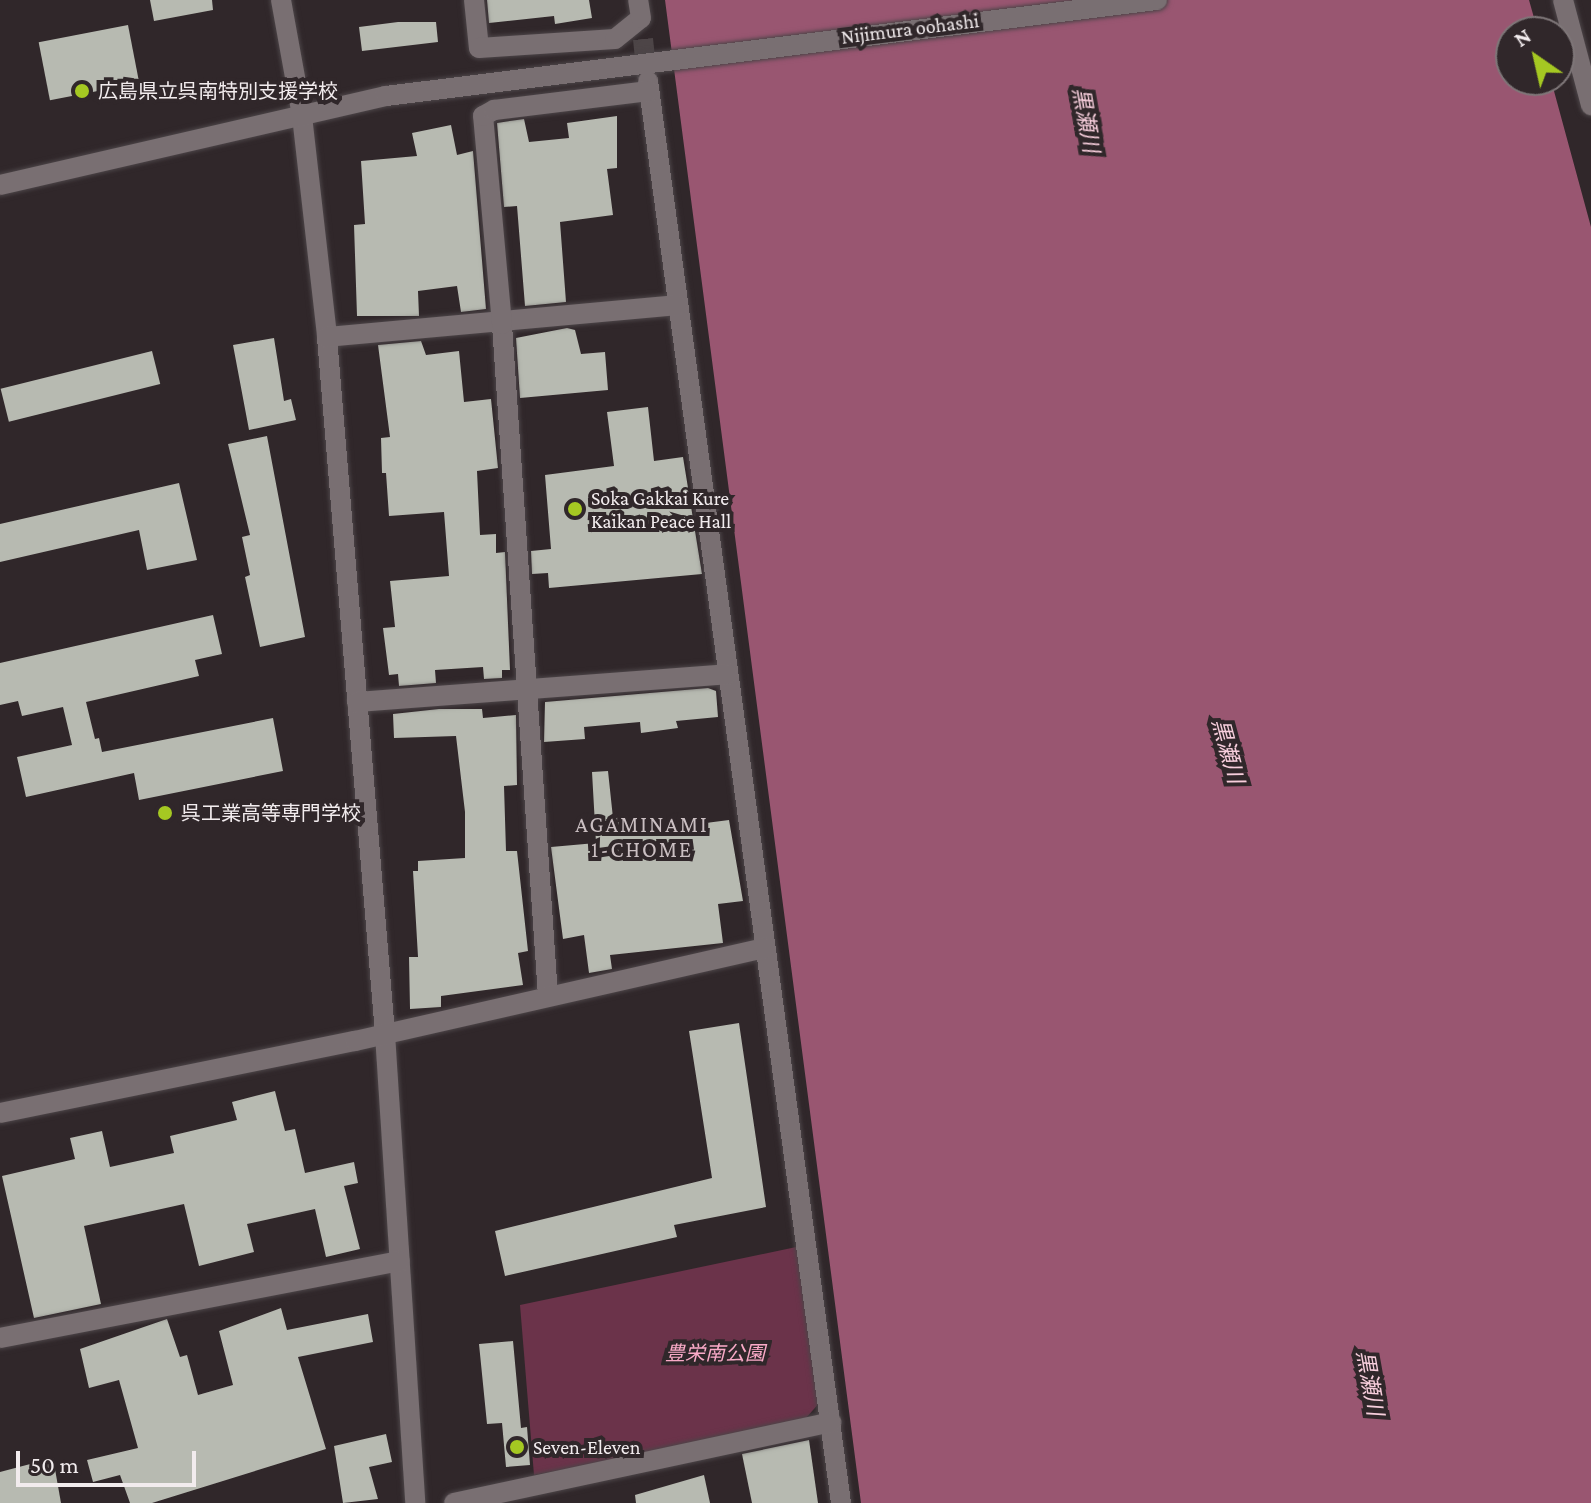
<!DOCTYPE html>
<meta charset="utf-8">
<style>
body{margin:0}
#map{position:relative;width:1591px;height:1503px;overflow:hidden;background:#30272a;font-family:"Crimson Pro","Noto Sans JP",serif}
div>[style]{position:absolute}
.green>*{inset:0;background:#6b334a}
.water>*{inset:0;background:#995671}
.building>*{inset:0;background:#b7bab1;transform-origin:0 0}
.minor-tunnel>*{height:20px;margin-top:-10px;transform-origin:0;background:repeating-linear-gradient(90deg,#4d4547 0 20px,transparent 0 30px)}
.roads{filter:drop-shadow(0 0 2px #4c4548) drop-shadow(0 0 2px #4c4548)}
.minor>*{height:20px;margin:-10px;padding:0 10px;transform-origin:10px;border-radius:10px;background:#796f72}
.dots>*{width:22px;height:22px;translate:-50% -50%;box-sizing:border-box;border:4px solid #30272a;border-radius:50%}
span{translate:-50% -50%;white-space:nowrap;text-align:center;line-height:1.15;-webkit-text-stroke:8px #30272a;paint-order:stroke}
.street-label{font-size:20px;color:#f2ecee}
.poi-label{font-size:20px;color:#f2ecee}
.left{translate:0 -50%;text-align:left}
.park-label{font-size:20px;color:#f9aac7;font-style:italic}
.water-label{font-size:22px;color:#f7cedc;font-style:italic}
.neighbourhood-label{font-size:22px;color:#cabfc2;letter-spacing:2px}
.north{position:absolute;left:1495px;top:16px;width:80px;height:80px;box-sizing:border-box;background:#30272a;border:2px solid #7e7678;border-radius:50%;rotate:326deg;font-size:22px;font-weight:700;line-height:32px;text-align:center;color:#f2ecee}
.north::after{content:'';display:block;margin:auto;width:28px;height:36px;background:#a5c822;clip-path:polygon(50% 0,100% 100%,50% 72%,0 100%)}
.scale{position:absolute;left:16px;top:1451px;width:180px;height:36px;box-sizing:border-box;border:4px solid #f2ecee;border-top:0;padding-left:10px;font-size:24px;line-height:28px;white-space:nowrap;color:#f2ecee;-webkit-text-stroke:6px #30272a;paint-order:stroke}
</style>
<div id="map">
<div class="green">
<div style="clip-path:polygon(801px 1246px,820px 1402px,800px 1425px,534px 1475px,520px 1305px)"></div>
</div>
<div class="water">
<div style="clip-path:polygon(665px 0,1529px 0,1538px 32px,1511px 32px,1511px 80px,1551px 80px,1591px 227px,1591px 1503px,861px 1503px)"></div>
</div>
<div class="building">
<div style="clip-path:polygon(150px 0,212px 0,213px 10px,154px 21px)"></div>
<div style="clip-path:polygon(487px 0,589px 0,592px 18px,555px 24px,554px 16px,489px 23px)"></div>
<div style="clip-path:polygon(398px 22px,436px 22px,438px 42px,362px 51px,359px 27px)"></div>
<div style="left:128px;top:25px;width:59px;height:91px;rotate:79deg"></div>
<div style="clip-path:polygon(617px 116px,617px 168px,607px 169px,613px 215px,560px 222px,566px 302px,525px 306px,517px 206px,504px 207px,497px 123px,524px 119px,529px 142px,569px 138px,567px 123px)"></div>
<div style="clip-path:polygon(451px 125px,457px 155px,473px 151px,486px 309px,461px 312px,457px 286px,418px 291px,419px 316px,357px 316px,354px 225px,365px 224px,361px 161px,417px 156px,412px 133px)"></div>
<div style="clip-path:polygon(567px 328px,575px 330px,581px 354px,605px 352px,608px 390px,520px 398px,516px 338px)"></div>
<div style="clip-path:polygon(274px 338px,284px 401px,291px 399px,296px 420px,249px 430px,233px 345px)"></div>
<div style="clip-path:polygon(421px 341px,426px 355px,459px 351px,464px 402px,491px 399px,498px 468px,477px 471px,480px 535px,496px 534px,496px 553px,505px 552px,510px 670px,502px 670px,502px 678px,484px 679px,483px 667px,435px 670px,436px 683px,399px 686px,398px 674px,389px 675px,383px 628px,395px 627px,390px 581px,449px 576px,444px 512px,389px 516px,386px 473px,382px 473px,381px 438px,390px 437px,378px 345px)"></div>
<div style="left:152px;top:351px;width:34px;height:156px;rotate:76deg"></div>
<div style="clip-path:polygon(648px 407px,654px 461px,683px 457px,702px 574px,549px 588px,548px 573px,532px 574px,531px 551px,551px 549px,545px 475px,614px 466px,607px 412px)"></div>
<div style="clip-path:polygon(267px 436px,305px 637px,260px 647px,245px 577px,250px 575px,242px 537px,250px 535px,228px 444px)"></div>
<div style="clip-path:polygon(179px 483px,197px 560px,147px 570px,139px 530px,0 562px,0 524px)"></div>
<div style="clip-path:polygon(213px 615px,222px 654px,195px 660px,199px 676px,86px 702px,95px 739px,99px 738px,102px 752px,273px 718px,283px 771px,139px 800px,134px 773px,26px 797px,17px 757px,72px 745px,63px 707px,22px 716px,18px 701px,0 705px,0 663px)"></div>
<div style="clip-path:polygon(708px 688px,716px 691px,718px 717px,676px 721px,678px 728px,641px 733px,640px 722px,584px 727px,585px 739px,544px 742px,545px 702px)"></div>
<div style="clip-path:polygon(439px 709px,482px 709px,483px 718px,516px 715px,517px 785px,504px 786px,506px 851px,517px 851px,528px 951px,518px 953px,523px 985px,441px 996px,441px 1007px,410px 1009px,409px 957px,418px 957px,413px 871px,418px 871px,418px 861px,465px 858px,465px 812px,456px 736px,394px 738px,393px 714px)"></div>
<div style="clip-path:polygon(608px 771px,613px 818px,628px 817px,628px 833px,729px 820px,743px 901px,718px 904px,723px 943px,610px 955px,612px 969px,589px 973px,584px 935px,563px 939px,551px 847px,596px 843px,592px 772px)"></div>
<div style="clip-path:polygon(739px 1023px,766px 1207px,674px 1225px,677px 1237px,505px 1276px,495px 1231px,712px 1178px,689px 1031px)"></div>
<div style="clip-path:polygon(275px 1091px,285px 1131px,295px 1129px,305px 1173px,354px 1162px,358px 1183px,344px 1186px,360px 1249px,326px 1257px,315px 1209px,247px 1224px,254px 1252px,199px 1266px,184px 1204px,84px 1226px,101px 1304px,34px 1318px,2px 1176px,75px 1159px,70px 1138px,102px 1131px,110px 1167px,174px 1153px,170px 1136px,237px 1120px,232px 1102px)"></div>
<div style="clip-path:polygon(281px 1308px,287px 1330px,368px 1314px,373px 1342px,298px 1357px,326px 1449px,152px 1503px,130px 1503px,120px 1475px,93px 1482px,87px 1460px,138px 1448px,119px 1380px,89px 1388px,80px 1349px,167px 1319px,180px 1357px,187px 1355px,198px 1395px,233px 1385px,219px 1331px)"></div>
<div style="clip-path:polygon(513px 1341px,521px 1428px,527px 1427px,530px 1465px,506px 1467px,502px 1423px,487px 1424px,479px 1344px)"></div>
<div style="clip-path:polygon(386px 1434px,392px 1462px,369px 1467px,378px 1499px,343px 1503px,334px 1446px)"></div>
<div style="clip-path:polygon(809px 1440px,818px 1503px,752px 1503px,742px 1454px)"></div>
<div style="clip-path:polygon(53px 1458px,61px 1503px,0 1503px,0 1472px)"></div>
<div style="clip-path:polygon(704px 1475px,710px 1503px,636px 1503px,635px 1495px)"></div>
</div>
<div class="minor-tunnel">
<div style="left:643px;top:39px;width:39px;rotate:84deg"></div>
</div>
<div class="roads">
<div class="minor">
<div style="left:281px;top:0;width:118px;rotate:79.7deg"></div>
<div style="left:302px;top:116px;width:222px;rotate:83.5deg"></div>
<div style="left:327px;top:337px;width:699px;rotate:85.24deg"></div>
<div style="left:385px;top:1034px;width:470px;rotate:86.3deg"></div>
<div style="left:474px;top:0;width:48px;rotate:84.1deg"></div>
<div style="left:479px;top:48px;width:136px;rotate:-3.8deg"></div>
<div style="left:615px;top:39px;width:33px;rotate:-39deg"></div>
<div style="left:641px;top:18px;width:18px;rotate:-99deg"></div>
<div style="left:1563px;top:0;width:109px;rotate:75.1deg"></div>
<div style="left:648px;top:81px;width:1435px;rotate:82.27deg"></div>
<div style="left:0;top:185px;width:396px;rotate:-13deg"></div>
<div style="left:386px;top:96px;width:777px;rotate:-7.1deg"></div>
<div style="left:327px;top:337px;width:351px;rotate:-5.2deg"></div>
<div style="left:357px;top:702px;width:371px;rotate:-4.3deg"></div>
<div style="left:548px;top:996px;width:674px;rotate:-93.92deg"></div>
<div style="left:502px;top:324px;width:209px;rotate:-95.2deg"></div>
<div style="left:483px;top:116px;width:13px;rotate:-29deg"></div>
<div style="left:494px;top:110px;width:156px;rotate:-7deg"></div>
<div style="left:0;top:1113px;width:362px;rotate:-11.5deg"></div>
<div style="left:355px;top:1041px;width:420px;rotate:-12.8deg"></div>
<div style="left:0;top:1338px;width:407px;rotate:-10.9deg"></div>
<div style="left:454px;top:1503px;width:386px;rotate:-12.1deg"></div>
</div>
</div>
<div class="dots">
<div style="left:82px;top:91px;background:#a5c822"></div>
<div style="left:575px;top:509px;background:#a5c822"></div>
<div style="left:165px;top:813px;background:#a5c822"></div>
<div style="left:517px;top:1447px;background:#a5c822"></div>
</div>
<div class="street-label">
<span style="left:910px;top:29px;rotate:-7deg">Nijimura oohashi</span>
</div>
<div class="poi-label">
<span class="left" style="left:98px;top:91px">広島県立呉南特別支援学校</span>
<span class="left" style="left:591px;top:510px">Soka Gakkai Kure<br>Kaikan Peace Hall</span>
<span class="left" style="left:181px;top:813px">呉工業高等専門学校</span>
<span class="left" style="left:533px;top:1447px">Seven-Eleven</span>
</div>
<div class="park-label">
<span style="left:715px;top:1353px">豊栄南公園</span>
</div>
<div class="water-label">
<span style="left:1086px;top:120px;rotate:80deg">黒瀬川</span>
<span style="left:1228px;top:751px;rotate:75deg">黒瀬川</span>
<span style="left:1370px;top:1383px;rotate:80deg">黒瀬川</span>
</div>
<div class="neighbourhood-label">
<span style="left:642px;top:837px">AGAMINAMI<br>1-CHOME</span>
</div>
<div class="north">N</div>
<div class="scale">50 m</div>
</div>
